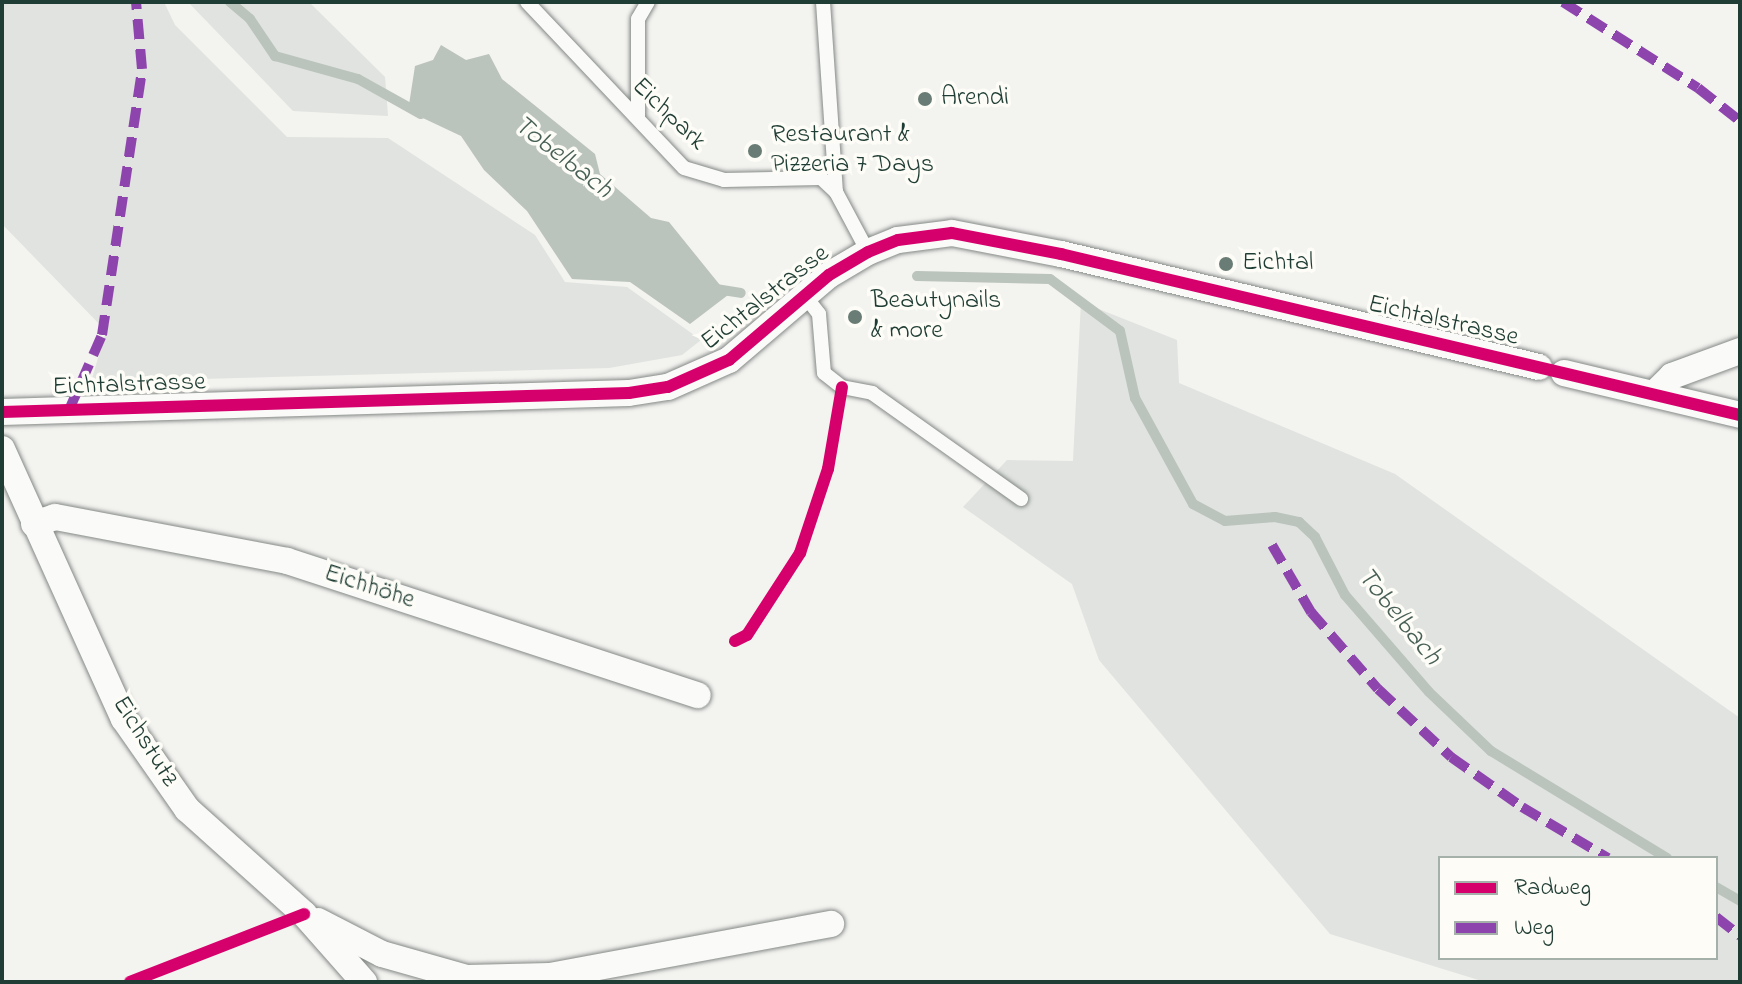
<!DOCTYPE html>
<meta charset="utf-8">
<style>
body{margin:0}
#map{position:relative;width:1742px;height:984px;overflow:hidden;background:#f3f3f0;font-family:"Indie Flower",sans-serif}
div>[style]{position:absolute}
.green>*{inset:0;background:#e0e3df}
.water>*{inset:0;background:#bbc3bd}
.stream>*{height:10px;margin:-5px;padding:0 5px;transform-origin:5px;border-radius:5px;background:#bbc3bd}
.roads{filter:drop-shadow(0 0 2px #848986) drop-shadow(0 0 2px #848986)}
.lane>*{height:14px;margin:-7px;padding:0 7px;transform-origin:7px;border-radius:7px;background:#fafaf8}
.street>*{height:26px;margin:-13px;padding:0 13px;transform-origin:13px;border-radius:13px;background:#fafaf8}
.quiet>*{height:10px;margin-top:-5px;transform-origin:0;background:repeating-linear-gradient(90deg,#8e44ad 0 20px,transparent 0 30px)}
.cycleway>*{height:12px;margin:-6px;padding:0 6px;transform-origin:6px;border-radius:6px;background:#d6006c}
.dots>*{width:22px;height:22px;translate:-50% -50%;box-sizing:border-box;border:4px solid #fdfcf7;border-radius:50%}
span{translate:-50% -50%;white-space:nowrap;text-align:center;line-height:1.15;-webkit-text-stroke:7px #fdfcf7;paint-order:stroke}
.poi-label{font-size:26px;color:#1f3d34}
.left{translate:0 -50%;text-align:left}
.street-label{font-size:26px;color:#1f3d34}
.water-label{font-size:28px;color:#475f56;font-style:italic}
.frame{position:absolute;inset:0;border:4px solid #1f3d34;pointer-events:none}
.legend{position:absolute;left:1438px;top:856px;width:280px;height:104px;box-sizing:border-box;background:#fdfcf7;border:2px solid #a4b0a9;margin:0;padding:10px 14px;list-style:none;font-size:24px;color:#1f3d34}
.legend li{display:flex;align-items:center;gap:16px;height:40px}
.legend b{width:40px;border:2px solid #a4b0a9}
</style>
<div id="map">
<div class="green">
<div style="clip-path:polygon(2px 2px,164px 2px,175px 25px,287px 137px,388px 138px,535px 235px,565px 282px,627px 287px,701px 340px,682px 355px,609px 368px,91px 382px,106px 331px,2px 224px)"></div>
<div style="clip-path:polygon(188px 2px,309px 2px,385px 77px,388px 116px,293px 111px)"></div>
<div style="clip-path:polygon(evenodd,1081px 302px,1177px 340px,1179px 383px,1395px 474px,1740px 718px,1740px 982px,1485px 982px,1330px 934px,1099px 660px,1072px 584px,963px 507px,1007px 460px,1073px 461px,1081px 302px,1440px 858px,1716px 858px,1716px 958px,1440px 958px,1440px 858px)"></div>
</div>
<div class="water">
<div style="clip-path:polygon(441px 45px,466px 60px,489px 54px,502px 79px,595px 154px,600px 174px,651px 218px,669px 222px,728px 295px,690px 324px,630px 282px,572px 279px,527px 211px,484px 170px,461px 136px,408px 111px,415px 66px,433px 60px)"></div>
</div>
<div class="stream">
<div style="left:230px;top:2px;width:26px;rotate:40deg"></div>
<div style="left:250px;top:19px;width:45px;rotate:56deg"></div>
<div style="left:275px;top:56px;width:86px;rotate:15.5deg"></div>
<div style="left:358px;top:79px;width:72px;rotate:29.1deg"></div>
<div style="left:917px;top:276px;width:133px;rotate:1.3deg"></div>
<div style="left:1050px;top:279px;width:87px;rotate:36.6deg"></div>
<div style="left:1120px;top:331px;width:69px;rotate:77.4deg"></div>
<div style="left:1135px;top:398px;width:121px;rotate:61.3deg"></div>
<div style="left:1193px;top:504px;width:36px;rotate:28deg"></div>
<div style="left:1225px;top:521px;width:50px;rotate:-4.6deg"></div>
<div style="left:1275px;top:517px;width:25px;rotate:12deg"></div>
<div style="left:1299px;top:522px;width:22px;rotate:43deg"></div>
<div style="left:1315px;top:537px;width:65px;rotate:62.7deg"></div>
<div style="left:1345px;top:595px;width:128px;rotate:49.1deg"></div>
<div style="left:1429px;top:692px;width:86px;rotate:43.6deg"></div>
<div style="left:1491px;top:751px;width:206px;rotate:31.3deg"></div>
<div style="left:716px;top:289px;width:25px;rotate:9deg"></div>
<div style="left:1716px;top:887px;width:28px;rotate:30deg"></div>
</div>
<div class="roads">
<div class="lane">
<div style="left:527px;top:2px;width:228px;rotate:46.6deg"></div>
<div style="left:684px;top:168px;width:42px;rotate:16.7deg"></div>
<div style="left:724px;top:180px;width:97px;rotate:-1.2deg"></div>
<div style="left:821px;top:178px;width:21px;rotate:43deg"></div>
<div style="left:836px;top:192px;width:68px;rotate:61.9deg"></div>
<div style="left:823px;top:2px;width:190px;rotate:86.1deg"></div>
<div style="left:638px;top:118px;width:99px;rotate:-90deg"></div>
<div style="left:638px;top:19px;width:20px;rotate:-60deg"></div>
<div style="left:805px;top:296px;width:23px;rotate:52deg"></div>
<div style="left:819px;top:314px;width:59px;rotate:85.2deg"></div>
<div style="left:824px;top:373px;width:23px;rotate:38deg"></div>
<div style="left:842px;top:387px;width:31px;rotate:11deg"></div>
<div style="left:872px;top:393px;width:183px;rotate:35.4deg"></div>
</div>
<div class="street">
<div style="left:1564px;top:373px;width:181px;rotate:13.4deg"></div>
<div style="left:1654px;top:394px;width:25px;rotate:-45deg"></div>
<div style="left:1672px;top:376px;width:72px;rotate:-20.2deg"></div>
<div style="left:2px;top:412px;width:627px;rotate:-1.74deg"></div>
<div style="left:629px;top:393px;width:39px;rotate:-9deg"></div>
<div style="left:668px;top:387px;width:67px;rotate:-23.9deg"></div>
<div style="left:729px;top:360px;width:131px;rotate:-40.4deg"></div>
<div style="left:829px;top:275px;width:45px;rotate:-30.5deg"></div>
<div style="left:868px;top:252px;width:32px;rotate:-22deg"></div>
<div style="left:898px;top:240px;width:54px;rotate:-7.4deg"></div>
<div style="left:952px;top:233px;width:111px;rotate:10.9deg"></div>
<div style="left:1061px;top:254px;width:491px;rotate:13.3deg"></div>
<div style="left:2px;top:449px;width:296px;rotate:65.7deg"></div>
<div style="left:124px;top:719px;width:110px;rotate:55deg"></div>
<div style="left:187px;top:809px;width:157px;rotate:41.9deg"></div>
<div style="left:304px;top:914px;width:91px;rotate:48.6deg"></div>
<div style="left:34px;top:524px;width:22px;rotate:-18deg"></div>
<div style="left:55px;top:517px;width:236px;rotate:10.7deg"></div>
<div style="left:287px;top:561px;width:432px;rotate:18.1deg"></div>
<div style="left:318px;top:921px;width:72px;rotate:27.3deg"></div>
<div style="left:382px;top:954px;width:88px;rotate:15.8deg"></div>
<div style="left:467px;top:978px;width:83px;rotate:-1.4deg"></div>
<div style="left:550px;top:976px;width:286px;rotate:-10.5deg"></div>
</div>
</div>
<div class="quiet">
<div style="left:1563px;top:2px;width:160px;rotate:32.5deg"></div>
<div style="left:1698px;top:88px;width:53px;rotate:38.2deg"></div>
<div style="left:69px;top:410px;width:82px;rotate:-66.3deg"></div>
<div style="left:102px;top:335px;width:269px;rotate:-81.4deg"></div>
<div style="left:142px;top:69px;width:67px;rotate:-95.1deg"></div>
<div style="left:1272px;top:545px;width:78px;rotate:59.8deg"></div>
<div style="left:1311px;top:612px;width:102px;rotate:49deg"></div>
<div style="left:1378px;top:689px;width:100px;rotate:43deg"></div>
<div style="left:1451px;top:757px;width:87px;rotate:35.2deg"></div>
<div style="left:1522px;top:807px;width:100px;rotate:30.7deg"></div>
<div style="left:1716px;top:917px;width:31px;rotate:38deg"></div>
</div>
<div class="cycleway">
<div style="left:2px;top:412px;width:627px;rotate:-1.74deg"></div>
<div style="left:629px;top:393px;width:39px;rotate:-9deg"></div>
<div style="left:668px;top:387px;width:67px;rotate:-23.9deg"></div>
<div style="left:729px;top:360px;width:131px;rotate:-40.4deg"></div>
<div style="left:829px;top:275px;width:45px;rotate:-30.5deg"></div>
<div style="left:868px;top:252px;width:32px;rotate:-22deg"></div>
<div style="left:898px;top:240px;width:54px;rotate:-7.4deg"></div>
<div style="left:952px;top:233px;width:111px;rotate:10.9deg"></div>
<div style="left:1061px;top:254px;width:698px;rotate:13.34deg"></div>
<div style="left:735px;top:641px;width:13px;rotate:-27deg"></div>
<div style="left:747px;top:635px;width:98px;rotate:-57.1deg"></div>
<div style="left:800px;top:553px;width:89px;rotate:-71.6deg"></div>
<div style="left:828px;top:469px;width:83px;rotate:-80.3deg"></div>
<div style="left:130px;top:982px;width:187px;rotate:-21.3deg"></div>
</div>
<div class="dots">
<div style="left:925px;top:99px;background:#697d76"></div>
<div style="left:755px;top:151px;background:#697d76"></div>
<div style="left:1226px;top:264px;background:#697d76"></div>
<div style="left:855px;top:317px;background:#697d76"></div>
</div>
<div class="poi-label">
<span class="left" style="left:941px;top:99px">Arendi</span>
<span class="left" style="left:771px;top:151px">Restaurant &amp;<br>Pizzeria 7 Days</span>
<span class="left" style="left:1242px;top:264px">Eichtal</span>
<span class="left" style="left:871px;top:317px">Beautynails<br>&amp; more</span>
</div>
<div class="street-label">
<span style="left:668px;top:115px;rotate:44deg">Eichpark</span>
<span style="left:766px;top:299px;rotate:-38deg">Eichtalstrasse</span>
<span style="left:1443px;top:322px;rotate:13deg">Eichtalstrasse</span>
<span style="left:129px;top:386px;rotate:-2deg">Eichtalstrasse</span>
<span style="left:369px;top:588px;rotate:18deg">Eichhöhe</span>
<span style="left:144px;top:742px;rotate:58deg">Eichstutz</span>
</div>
<div class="water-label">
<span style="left:562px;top:158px;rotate:38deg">Tobelbach</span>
<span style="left:1398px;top:617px;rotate:51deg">Tobelbach</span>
</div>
<div class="frame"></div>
<ul class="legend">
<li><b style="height:10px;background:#d6006c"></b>Radweg</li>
<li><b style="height:10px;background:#8e44ad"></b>Weg</li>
</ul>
</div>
